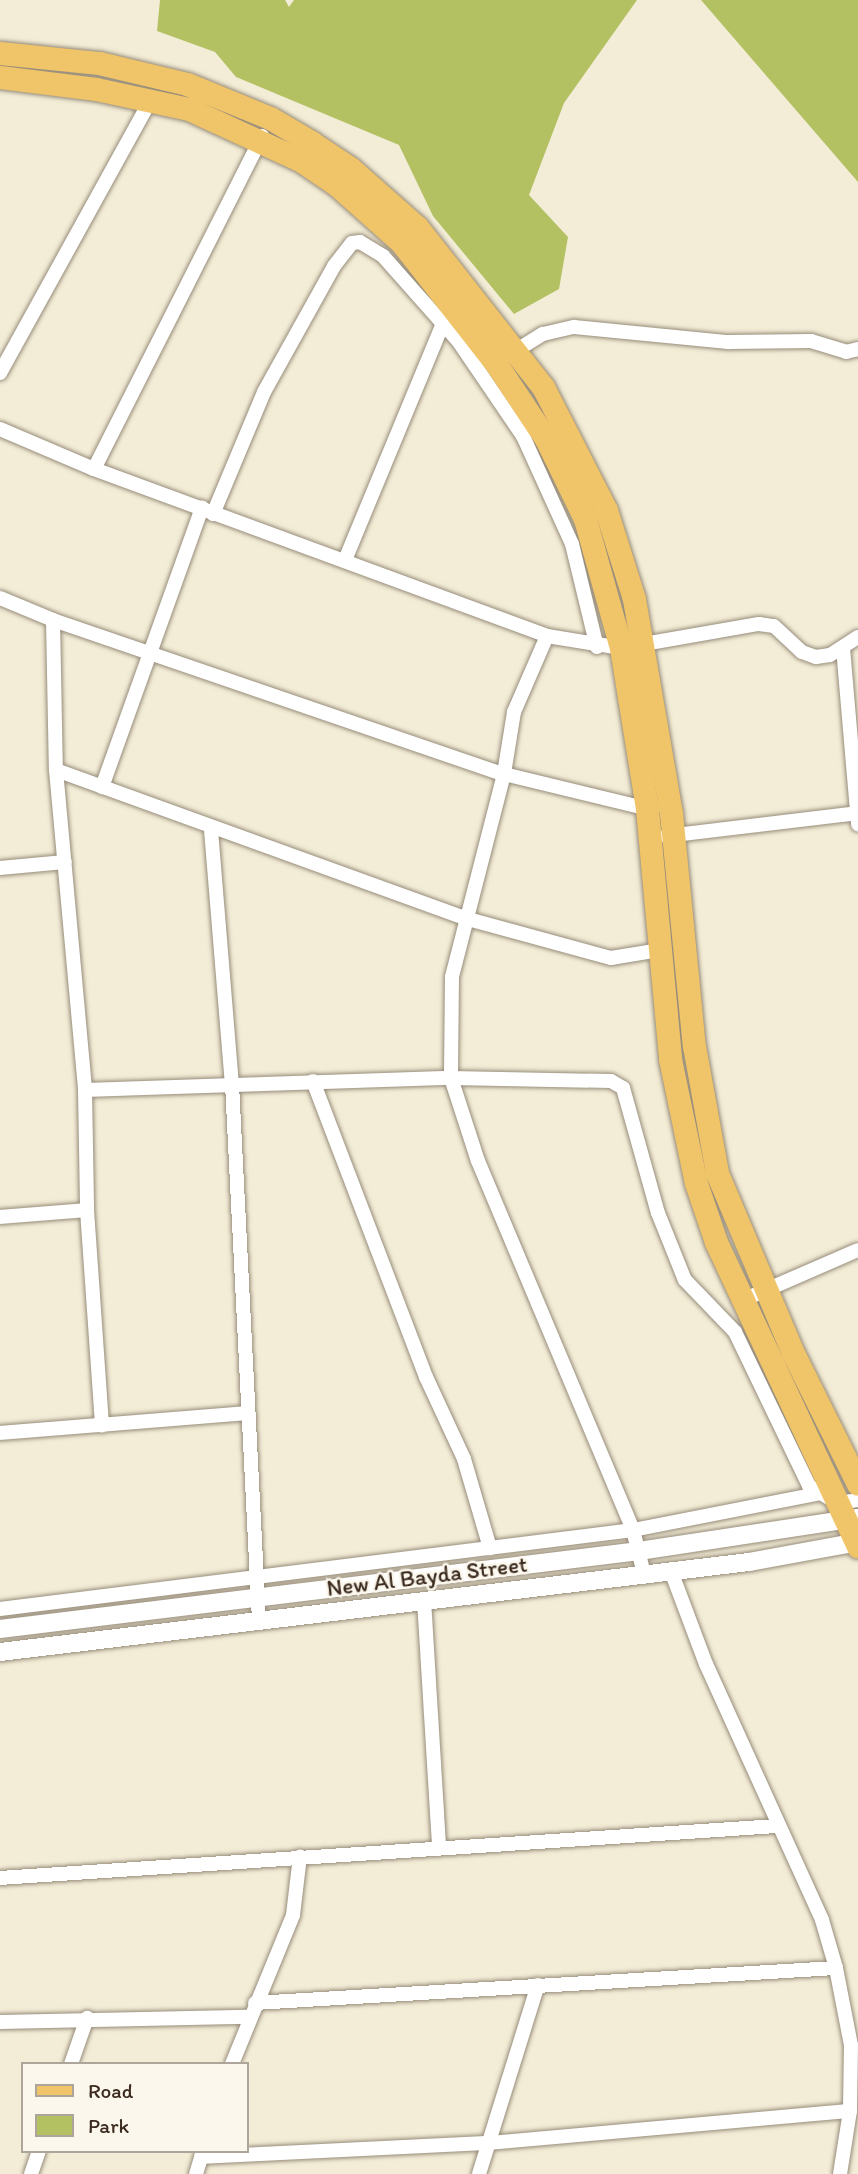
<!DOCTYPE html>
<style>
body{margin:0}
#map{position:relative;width:858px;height:2174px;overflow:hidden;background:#f3edd7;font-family:Itim,sans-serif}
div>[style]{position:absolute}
.green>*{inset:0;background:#b3c163}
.roads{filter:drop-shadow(0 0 2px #978c7a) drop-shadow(0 0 2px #978c7a)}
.minor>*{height:14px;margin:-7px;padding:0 7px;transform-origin:7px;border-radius:7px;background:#fff}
.tertiary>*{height:18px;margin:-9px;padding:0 9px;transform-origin:9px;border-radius:9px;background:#fff}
.primary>*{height:23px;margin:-11.5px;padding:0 11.5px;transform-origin:11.5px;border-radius:11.5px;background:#f0c469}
span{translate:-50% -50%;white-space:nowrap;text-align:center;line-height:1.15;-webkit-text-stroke:5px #fbf7ec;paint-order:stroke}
.street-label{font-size:23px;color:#3b2a1e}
.legend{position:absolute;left:21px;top:2062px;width:228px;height:91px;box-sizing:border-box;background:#fbf7ec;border:2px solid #aea59a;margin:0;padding:9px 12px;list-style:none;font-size:21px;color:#3b2a1e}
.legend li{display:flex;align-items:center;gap:14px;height:35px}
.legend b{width:35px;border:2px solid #aea59a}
</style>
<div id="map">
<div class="green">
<div style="clip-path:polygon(160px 0,285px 0,289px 7px,294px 0,637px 0,564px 103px,529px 195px,568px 237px,559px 289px,514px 314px,433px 216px,399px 145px,236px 77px,215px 52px,157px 31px)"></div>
<div style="clip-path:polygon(701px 0,858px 0,858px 182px)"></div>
</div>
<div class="roads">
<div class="minor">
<div style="left:509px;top:355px;width:40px;rotate:-32deg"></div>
<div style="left:543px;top:334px;width:32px;rotate:-13deg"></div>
<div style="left:574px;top:327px;width:155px;rotate:5.6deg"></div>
<div style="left:728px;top:342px;width:83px;rotate:-0.7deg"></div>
<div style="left:811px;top:341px;width:37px;rotate:17deg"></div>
<div style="left:846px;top:352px;width:12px;rotate:-14deg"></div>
<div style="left:0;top:373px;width:313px;rotate:-61.1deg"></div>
<div style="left:0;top:429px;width:102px;rotate:23.1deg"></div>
<div style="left:94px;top:469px;width:483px;rotate:20.2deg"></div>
<div style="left:547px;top:636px;width:75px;rotate:9.2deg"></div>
<div style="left:621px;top:648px;width:140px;rotate:-9.9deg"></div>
<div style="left:759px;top:624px;width:15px;rotate:8deg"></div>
<div style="left:774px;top:626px;width:38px;rotate:43deg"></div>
<div style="left:802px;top:652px;width:15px;rotate:20deg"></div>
<div style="left:816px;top:657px;width:14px;rotate:-8deg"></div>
<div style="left:830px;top:655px;width:33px;rotate:-33deg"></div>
<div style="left:94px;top:469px;width:373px;rotate:-63.2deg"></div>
<div style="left:213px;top:514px;width:132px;rotate:-67.3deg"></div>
<div style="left:264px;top:392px;width:144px;rotate:-60.9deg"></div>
<div style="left:334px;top:266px;width:29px;rotate:-52deg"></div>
<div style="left:352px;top:243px;width:8px;rotate:-7deg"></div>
<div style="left:360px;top:242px;width:27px;rotate:31deg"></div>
<div style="left:383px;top:256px;width:115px;rotate:48.5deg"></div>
<div style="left:459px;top:342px;width:114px;rotate:55.8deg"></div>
<div style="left:523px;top:436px;width:119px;rotate:65.6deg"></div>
<div style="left:572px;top:544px;width:106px;rotate:76.4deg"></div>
<div style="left:345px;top:560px;width:256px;rotate:-67.5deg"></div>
<div style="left:0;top:598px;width:57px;rotate:22.5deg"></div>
<div style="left:53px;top:620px;width:477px;rotate:18.9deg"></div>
<div style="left:504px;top:774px;width:153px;rotate:13.6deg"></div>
<div style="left:53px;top:620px;width:150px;rotate:88.9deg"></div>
<div style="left:56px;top:770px;width:321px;rotate:84.8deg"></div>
<div style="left:85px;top:1090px;width:120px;rotate:89deg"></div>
<div style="left:87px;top:1210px;width:216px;rotate:86deg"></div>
<div style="left:547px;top:636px;width:83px;rotate:113.5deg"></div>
<div style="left:514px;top:712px;width:63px;rotate:99.2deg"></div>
<div style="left:504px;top:774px;width:210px;rotate:104.4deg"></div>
<div style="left:452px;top:977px;width:101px;rotate:90.6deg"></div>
<div style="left:451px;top:1078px;width:87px;rotate:72deg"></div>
<div style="left:478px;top:1161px;width:400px;rotate:67.2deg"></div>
<div style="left:633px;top:1530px;width:45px;rotate:76deg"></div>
<div style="left:843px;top:648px;width:177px;rotate:85.1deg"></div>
<div style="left:56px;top:770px;width:438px;rotate:19.9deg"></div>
<div style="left:468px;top:919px;width:148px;rotate:15.3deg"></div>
<div style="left:611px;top:958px;width:50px;rotate:-9.3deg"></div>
<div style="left:102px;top:787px;width:297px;rotate:-70.3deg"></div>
<div style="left:211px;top:830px;width:255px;rotate:85.3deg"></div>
<div style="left:232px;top:1084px;width:537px;rotate:87.12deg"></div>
<div style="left:666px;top:836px;width:193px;rotate:-6.8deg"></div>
<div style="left:0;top:868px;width:65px;rotate:-5.3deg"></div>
<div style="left:313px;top:1081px;width:317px;rotate:69.1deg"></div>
<div style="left:426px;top:1377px;width:90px;rotate:65.1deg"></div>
<div style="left:464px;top:1459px;width:93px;rotate:73.7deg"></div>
<div style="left:85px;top:1090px;width:366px;rotate:-1.9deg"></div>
<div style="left:451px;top:1078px;width:160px;rotate:1.1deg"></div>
<div style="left:611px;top:1081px;width:14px;rotate:30deg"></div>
<div style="left:623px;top:1088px;width:130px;rotate:74.4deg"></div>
<div style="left:658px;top:1213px;width:72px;rotate:68.1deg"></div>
<div style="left:685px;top:1280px;width:72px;rotate:46.1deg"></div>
<div style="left:735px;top:1332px;width:171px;rotate:64.3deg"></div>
<div style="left:809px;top:1486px;width:33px;rotate:31deg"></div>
<div style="left:837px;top:1503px;width:21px;rotate:-8deg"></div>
<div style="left:0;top:1217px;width:87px;rotate:-4.6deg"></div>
<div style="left:743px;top:1300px;width:125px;rotate:-23.5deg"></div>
<div style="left:0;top:1433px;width:248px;rotate:-4.6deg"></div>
<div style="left:671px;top:1571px;width:99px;rotate:69.4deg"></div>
<div style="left:706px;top:1664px;width:281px;rotate:65.6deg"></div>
<div style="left:822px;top:1920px;width:50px;rotate:73.7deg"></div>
<div style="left:836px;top:1968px;width:78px;rotate:79deg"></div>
<div style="left:851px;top:2045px;width:66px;rotate:90.9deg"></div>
<div style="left:850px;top:2111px;width:64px;rotate:99deg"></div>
<div style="left:424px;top:1600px;width:246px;rotate:86.5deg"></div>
<div style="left:0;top:1609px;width:638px;rotate:-7.11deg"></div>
<div style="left:633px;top:1530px;width:187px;rotate:-11.1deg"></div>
<div style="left:0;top:1878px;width:779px;rotate:-3.83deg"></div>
<div style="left:255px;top:2003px;width:582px;rotate:-3.45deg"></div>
<div style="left:0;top:2022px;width:248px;rotate:-1.2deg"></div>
<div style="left:71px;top:2064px;width:49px;rotate:-70.8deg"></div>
<div style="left:232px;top:2064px;width:161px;rotate:-67.7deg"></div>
<div style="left:293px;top:1915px;width:59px;rotate:-83.2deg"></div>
<div style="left:201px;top:2157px;width:288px;rotate:-2.8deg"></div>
<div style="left:489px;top:2143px;width:362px;rotate:-5.1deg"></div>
<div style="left:31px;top:2174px;width:24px;rotate:-71deg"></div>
<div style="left:196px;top:2174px;width:24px;rotate:-73deg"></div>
<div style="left:479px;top:2174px;width:198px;rotate:-72.7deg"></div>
</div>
<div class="tertiary">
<div style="left:0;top:1629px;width:644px;rotate:-6.96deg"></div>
<div style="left:639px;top:1551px;width:221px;rotate:-8.6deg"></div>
<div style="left:0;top:1652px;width:754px;rotate:-6.85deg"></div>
<div style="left:749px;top:1562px;width:111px;rotate:-10.4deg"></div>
</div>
<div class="primary">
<div style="left:0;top:53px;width:100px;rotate:5.8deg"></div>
<div style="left:99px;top:63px;width:90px;rotate:13.4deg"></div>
<div style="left:187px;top:84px;width:90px;rotate:22.3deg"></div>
<div style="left:270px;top:118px;width:48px;rotate:30.3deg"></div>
<div style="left:311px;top:142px;width:47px;rotate:33.7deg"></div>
<div style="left:350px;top:168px;width:89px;rotate:41.4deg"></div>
<div style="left:417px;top:227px;width:204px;rotate:51.8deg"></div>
<div style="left:543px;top:387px;width:138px;rotate:62.9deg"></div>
<div style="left:606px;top:510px;width:93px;rotate:72.5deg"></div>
<div style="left:634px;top:599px;width:217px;rotate:80.2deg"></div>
<div style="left:671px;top:813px;width:234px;rotate:84.4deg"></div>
<div style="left:694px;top:1046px;width:129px;rotate:79.7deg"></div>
<div style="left:717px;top:1173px;width:195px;rotate:67.1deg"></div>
<div style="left:793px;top:1353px;width:146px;rotate:63.6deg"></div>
<div style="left:0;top:77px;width:97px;rotate:7.1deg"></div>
<div style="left:96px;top:89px;width:95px;rotate:12.1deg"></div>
<div style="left:189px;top:109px;width:122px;rotate:24.7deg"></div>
<div style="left:300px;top:160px;width:45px;rotate:34deg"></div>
<div style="left:337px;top:185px;width:86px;rotate:41.7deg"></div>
<div style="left:401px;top:242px;width:156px;rotate:52deg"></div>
<div style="left:497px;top:365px;width:89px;rotate:56.5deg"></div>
<div style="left:546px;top:439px;width:89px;rotate:64deg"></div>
<div style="left:585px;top:519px;width:134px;rotate:74.4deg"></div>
<div style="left:621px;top:648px;width:163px;rotate:80.8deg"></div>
<div style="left:647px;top:809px;width:251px;rotate:84.7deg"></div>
<div style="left:670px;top:1059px;width:127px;rotate:78.2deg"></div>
<div style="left:696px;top:1183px;width:62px;rotate:71.3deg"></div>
<div style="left:716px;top:1242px;width:336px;rotate:65deg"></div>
</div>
</div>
<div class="street-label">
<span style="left:427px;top:1576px;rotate:-7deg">New Al Bayda Street</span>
</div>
<ul class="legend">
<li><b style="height:9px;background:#f0c469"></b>Road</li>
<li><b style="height:19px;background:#b3c163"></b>Park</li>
</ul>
</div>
